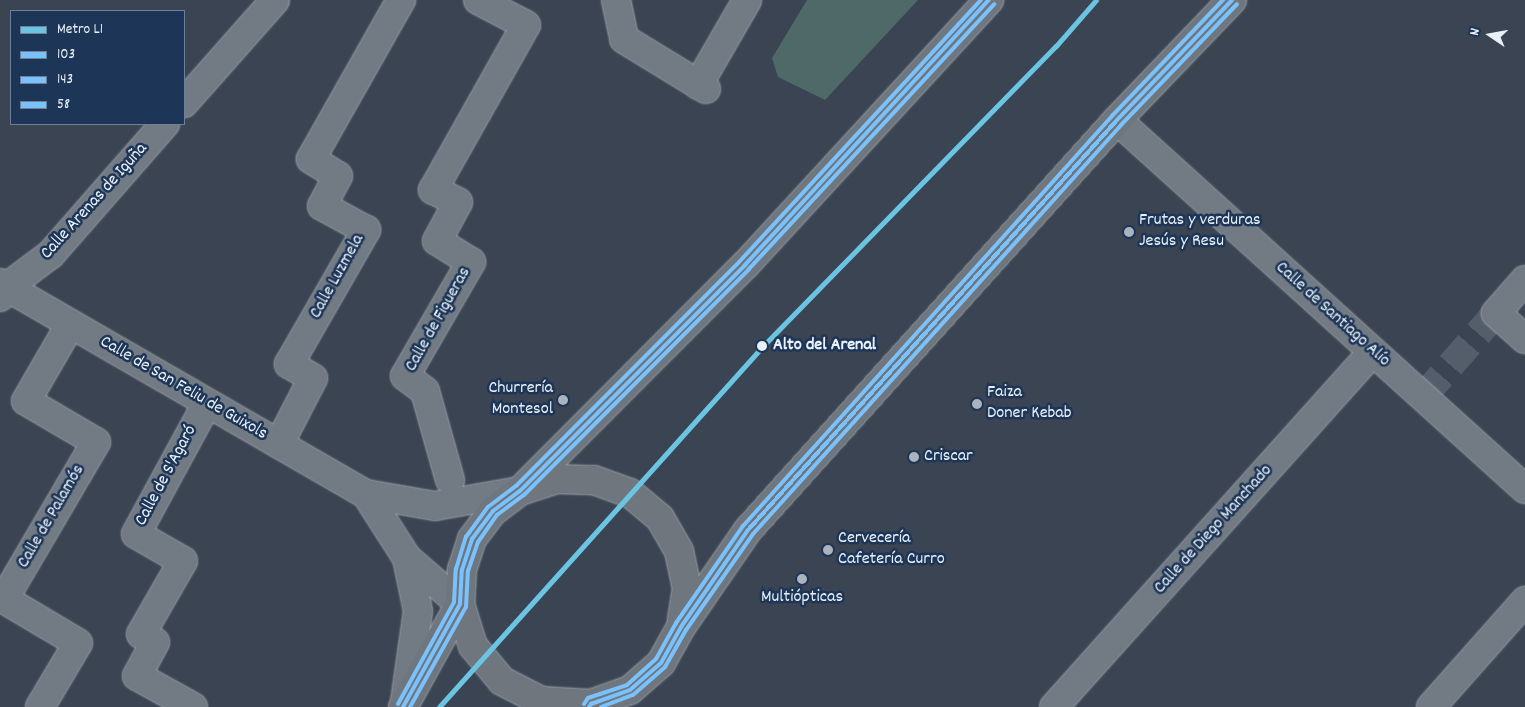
<!DOCTYPE html>
<meta charset="utf-8">
<style>
body{margin:0}
#map{position:relative;width:1525px;height:707px;overflow:hidden;background:#3a4452;font-family:Dekko,sans-serif}
div>[style]{position:absolute}
.green>*{inset:0;background:#4f6969}
.minor-tunnel>*{height:28px;margin-top:-14px;transform-origin:0;background:repeating-linear-gradient(90deg,#545e6b 0 28px,transparent 0 42px)}
.roads{filter:drop-shadow(0 0 1px #9ca3ab) drop-shadow(0 0 1px #9ca3ab)}
.minor>*{height:28px;margin:-14px;padding:0 14px;transform-origin:14px;border-radius:14px;background:#727a84}
.major>*{height:28px;margin:-14px;padding:0 14px;transform-origin:14px;border-radius:14px;background:#6f767e}
.bus-1>*{height:4px;margin:-2px;padding:0 2px;transform-origin:2px;border-radius:2px;background:#7ac2fd}
.bus-2>*{height:4px;margin:-2px;padding:0 2px;transform-origin:2px;border-radius:2px;background:#7ac2fd}
.bus-3>*{height:4px;margin:-2px;padding:0 2px;transform-origin:2px;border-radius:2px;background:#7ac2fd}
.metro-1>*{height:5px;margin:-2.5px;padding:0 2.5px;transform-origin:2.5px;border-radius:2.5px;background:#6bc5e2}
.dots>*{width:14px;height:14px;translate:-50% -50%;box-sizing:border-box;border:2px solid #1d3557;border-radius:50%}
span{translate:-50% -50%;white-space:nowrap;text-align:center;line-height:1.15;-webkit-text-stroke:5px #1d3557;paint-order:stroke}
.street-label{font-size:18px;color:#e8f1f8}
.poi-label{font-size:18px;color:#e8f1f8}
.left{translate:0 -50%;text-align:left}
.right{translate:-100% -50%;text-align:right}
.stop-label{font-size:18px;color:#e8f1f8;font-weight:700}
.legend{position:absolute;left:10px;top:10px;width:175px;height:115px;box-sizing:border-box;background:#1d3557;border:1px solid #6e8097;margin:0;padding:6px 9px;list-style:none;font-size:15px;color:#e8f1f8}
.legend li{display:flex;align-items:center;gap:10px;height:25px}
.legend b{width:25px;border:1px solid #6e8097}
.north{position:absolute;left:1465px;top:10px;width:50px;height:50px;-webkit-text-stroke:4px #1d3557;paint-order:stroke;rotate:282deg;font-size:14px;font-weight:700;line-height:20px;text-align:center;color:#e8f1f8}
.north::after{content:'';display:block;margin:auto;width:18px;height:22px;background:#e8f1f8;clip-path:polygon(50% 0,100% 100%,50% 72%,0 100%)}
</style>
<div id="map">
<div class="green">
<div style="clip-path:polygon(807px 0,918px 0,825px 100px,778px 77px,772px 58px)"></div>
</div>
<div class="minor-tunnel">
<div style="left:1423px;top:397px;width:111px;rotate:-49deg"></div>
</div>
<div class="roads">
<div class="minor">
<div style="left:616px;top:0;width:40px;rotate:78deg"></div>
<div style="left:624px;top:39px;width:96px;rotate:31.4deg"></div>
<div style="left:698px;top:85px;width:98px;rotate:-60deg"></div>
<div style="left:184px;top:103px;width:137px;rotate:-48.5deg"></div>
<div style="left:1117px;top:120px;width:550px;rotate:42.13deg"></div>
<div style="left:1525px;top:280px;width:44px;rotate:131.3deg"></div>
<div style="left:1496px;top:313px;width:39px;rotate:42deg"></div>
<div style="left:0;top:283px;width:422px;rotate:30deg"></div>
<div style="left:366px;top:494px;width:70px;rotate:9.9deg"></div>
<div style="left:435px;top:506px;width:86px;rotate:-10deg"></div>
<div style="left:0;top:297px;width:12px;rotate:-55deg"></div>
<div style="left:7px;top:287px;width:55px;rotate:-36.9deg"></div>
<div style="left:51px;top:254px;width:173px;rotate:-48.8deg"></div>
<div style="left:279px;top:444px;width:74px;rotate:-62.7deg"></div>
<div style="left:313px;top:378px;width:28px;rotate:-150deg"></div>
<div style="left:289px;top:364px;width:155px;rotate:-60.1deg"></div>
<div style="left:366px;top:230px;width:50px;rotate:-151.4deg"></div>
<div style="left:322px;top:206px;width:34px;rotate:-62deg"></div>
<div style="left:338px;top:176px;width:32px;rotate:-148deg"></div>
<div style="left:311px;top:159px;width:183px;rotate:-60.5deg"></div>
<div style="left:450px;top:480px;width:92px;rotate:-105.7deg"></div>
<div style="left:425px;top:391px;width:25px;rotate:-143deg"></div>
<div style="left:405px;top:376px;width:132px;rotate:-59.9deg"></div>
<div style="left:471px;top:262px;width:40px;rotate:-148deg"></div>
<div style="left:437px;top:241px;width:44px;rotate:-61.7deg"></div>
<div style="left:458px;top:202px;width:28px;rotate:-154deg"></div>
<div style="left:433px;top:190px;width:189px;rotate:-60.6deg"></div>
<div style="left:526px;top:25px;width:54px;rotate:-152.5deg"></div>
<div style="left:366px;top:494px;width:76px;rotate:57.4deg"></div>
<div style="left:407px;top:558px;width:70px;rotate:41deg"></div>
<div style="left:405px;top:702px;width:92px;rotate:-81.9deg"></div>
<div style="left:418px;top:611px;width:54px;rotate:-101.7deg"></div>
<div style="left:40px;top:707px;width:74px;rotate:-59.3deg"></div>
<div style="left:78px;top:643px;width:86px;rotate:-149.3deg"></div>
<div style="left:4px;top:599px;width:182px;rotate:-59.6deg"></div>
<div style="left:96px;top:442px;width:81px;rotate:-149.6deg"></div>
<div style="left:26px;top:401px;width:88px;rotate:-59.9deg"></div>
<div style="left:193px;top:707px;width:64px;rotate:-151deg"></div>
<div style="left:137px;top:676px;width:38px;rotate:-62deg"></div>
<div style="left:155px;top:642px;width:16px;rotate:-150deg"></div>
<div style="left:141px;top:634px;width:84px;rotate:-60.1deg"></div>
<div style="left:183px;top:561px;width:54px;rotate:-150.1deg"></div>
<div style="left:136px;top:534px;width:149px;rotate:-61.5deg"></div>
<div style="left:1054px;top:707px;width:477px;rotate:-48.1deg"></div>
<div style="left:1431px;top:707px;width:142px;rotate:-48.4deg"></div>
</div>
<div class="major">
<div style="left:989px;top:0;width:360px;rotate:132.6deg"></div>
<div style="left:745px;top:265px;width:319px;rotate:134.9deg"></div>
<div style="left:520px;top:491px;width:34px;rotate:143deg"></div>
<div style="left:493px;top:511px;width:35px;rotate:127deg"></div>
<div style="left:472px;top:539px;width:33px;rotate:108deg"></div>
<div style="left:462px;top:570px;width:34px;rotate:93deg"></div>
<div style="left:460px;top:604px;width:44px;rotate:72.8deg"></div>
<div style="left:473px;top:646px;width:45px;rotate:50.4deg"></div>
<div style="left:502px;top:681px;width:44px;rotate:27.1deg"></div>
<div style="left:541px;top:701px;width:50px;rotate:3.4deg"></div>
<div style="left:591px;top:704px;width:41px;rotate:-19.7deg"></div>
<div style="left:630px;top:690px;width:41px;rotate:-41.1deg"></div>
<div style="left:661px;top:663px;width:41px;rotate:-60.9deg"></div>
<div style="left:681px;top:627px;width:118px;rotate:-55.4deg"></div>
<div style="left:748px;top:530px;width:552px;rotate:-48.01deg"></div>
<div style="left:1117px;top:120px;width:166px;rotate:-46.2deg"></div>
<div style="left:523px;top:490px;width:35px;rotate:-18deg"></div>
<div style="left:556px;top:479px;width:38px;rotate:2deg"></div>
<div style="left:594px;top:480px;width:38px;rotate:20deg"></div>
<div style="left:630px;top:493px;width:39px;rotate:40deg"></div>
<div style="left:660px;top:518px;width:38px;rotate:60deg"></div>
<div style="left:679px;top:551px;width:38px;rotate:78deg"></div>
<div style="left:687px;top:588px;width:33px;rotate:99deg"></div>
<div style="left:403px;top:707px;width:118px;rotate:-61deg"></div>
</div>
</div>
<div class="bus-1">
<div style="left:403px;top:707px;width:118px;rotate:-61deg"></div>
<div style="left:460px;top:604px;width:34px;rotate:-87deg"></div>
<div style="left:462px;top:570px;width:33px;rotate:-72deg"></div>
<div style="left:472px;top:539px;width:35px;rotate:-53deg"></div>
<div style="left:493px;top:511px;width:34px;rotate:-37deg"></div>
<div style="left:520px;top:491px;width:319px;rotate:-45.1deg"></div>
<div style="left:745px;top:265px;width:360px;rotate:-47.4deg"></div>
<div style="left:589px;top:707px;width:4px;rotate:-56deg"></div>
<div style="left:591px;top:704px;width:41px;rotate:-19.7deg"></div>
<div style="left:630px;top:690px;width:41px;rotate:-41.1deg"></div>
<div style="left:661px;top:663px;width:41px;rotate:-60.9deg"></div>
<div style="left:681px;top:627px;width:118px;rotate:-55.4deg"></div>
<div style="left:748px;top:530px;width:552px;rotate:-48.01deg"></div>
<div style="left:1117px;top:120px;width:166px;rotate:-46.2deg"></div>
</div>
<div class="bus-2">
<div style="left:410px;top:707px;width:115px;rotate:-60.8deg"></div>
<div style="left:466px;top:607px;width:36px;rotate:-87deg"></div>
<div style="left:468px;top:571px;width:31px;rotate:-71deg"></div>
<div style="left:478px;top:542px;width:33px;rotate:-55deg"></div>
<div style="left:497px;top:515px;width:34px;rotate:-37deg"></div>
<div style="left:524px;top:495px;width:319px;rotate:-45.1deg"></div>
<div style="left:749px;top:269px;width:361px;rotate:-47.2deg"></div>
<div style="left:601px;top:707px;width:34px;rotate:-21deg"></div>
<div style="left:633px;top:695px;width:43px;rotate:-41.2deg"></div>
<div style="left:665px;top:667px;width:43px;rotate:-60.4deg"></div>
<div style="left:686px;top:630px;width:117px;rotate:-55.1deg"></div>
<div style="left:753px;top:534px;width:552px;rotate:-48.01deg"></div>
<div style="left:1122px;top:124px;width:166px;rotate:-46.2deg"></div>
</div>
<div class="bus-3">
<div style="left:398px;top:704px;width:116px;rotate:-61.2deg"></div>
<div style="left:454px;top:602px;width:33px;rotate:-87deg"></div>
<div style="left:456px;top:569px;width:34px;rotate:-73deg"></div>
<div style="left:466px;top:537px;width:37px;rotate:-54deg"></div>
<div style="left:488px;top:507px;width:35px;rotate:-37deg"></div>
<div style="left:516px;top:486px;width:317px;rotate:-45.1deg"></div>
<div style="left:740px;top:261px;width:355px;rotate:-47.3deg"></div>
<div style="left:584px;top:704px;width:7px;rotate:-56deg"></div>
<div style="left:588px;top:698px;width:41px;rotate:-18.4deg"></div>
<div style="left:627px;top:685px;width:39px;rotate:-42deg"></div>
<div style="left:656px;top:659px;width:41px;rotate:-60.9deg"></div>
<div style="left:676px;top:623px;width:118px;rotate:-55.4deg"></div>
<div style="left:743px;top:526px;width:552px;rotate:-48.01deg"></div>
<div style="left:1112px;top:116px;width:161px;rotate:-46.3deg"></div>
</div>
<div class="metro-1">
<div style="left:439px;top:707px;width:481px;rotate:-48.1deg"></div>
<div style="left:760px;top:349px;width:424px;rotate:-45.7deg"></div>
<div style="left:1056px;top:46px;width:61px;rotate:-49deg"></div>
</div>
<div class="dots">
<div style="left:1129px;top:232px;background:#abb4be"></div>
<div style="left:762px;top:346px;background:#e8f1f8"></div>
<div style="left:563px;top:400px;background:#abb4be"></div>
<div style="left:977px;top:404px;background:#abb4be"></div>
<div style="left:914px;top:457px;background:#abb4be"></div>
<div style="left:828px;top:550px;background:#abb4be"></div>
<div style="left:802px;top:579px;background:#abb4be"></div>
</div>
<div class="street-label">
<span style="left:95px;top:202px;rotate:-48deg">Calle Arenas de Iguña</span>
<span style="left:338px;top:277px;rotate:-61deg">Calle Luzmela</span>
<span style="left:1332px;top:315px;rotate:42deg">Calle de Santiago Alío</span>
<span style="left:439px;top:320px;rotate:-61deg">Calle de Figueras</span>
<span style="left:183px;top:389px;rotate:30deg">Calle de San Feliu de Guixols</span>
<span style="left:167px;top:476px;rotate:-62deg">Calle de S'Agaró</span>
<span style="left:52px;top:517px;rotate:-60deg">Calle de Palamós</span>
<span style="left:1214px;top:530px;rotate:-48deg">Calle de Diego Manchado</span>
</div>
<div class="poi-label">
<span class="left" style="left:1139px;top:232px">Frutas y verduras<br>Jesús y Resu</span>
<span class="right" style="left:553px;top:400px">Churrería<br>Montesol</span>
<span class="left" style="left:987px;top:404px">Faiza<br>Doner Kebab</span>
<span class="left" style="left:924px;top:457px">Criscar</span>
<span class="left" style="left:838px;top:550px">Cervecería<br>Cafetería Curro</span>
<span style="left:802px;top:598px">Multiópticas</span>
</div>
<div class="stop-label">
<span class="left" style="left:773px;top:346px">Alto del Arenal</span>
</div>
<ul class="legend">
<li><b style="height:6px;background:#6bc5e2"></b>Metro L1</li>
<li><b style="height:6px;background:#7ac2fd"></b>103</li>
<li><b style="height:6px;background:#7ac2fd"></b>143</li>
<li><b style="height:6px;background:#7ac2fd"></b>58</li>
</ul>
<div class="north">N</div>
</div>
